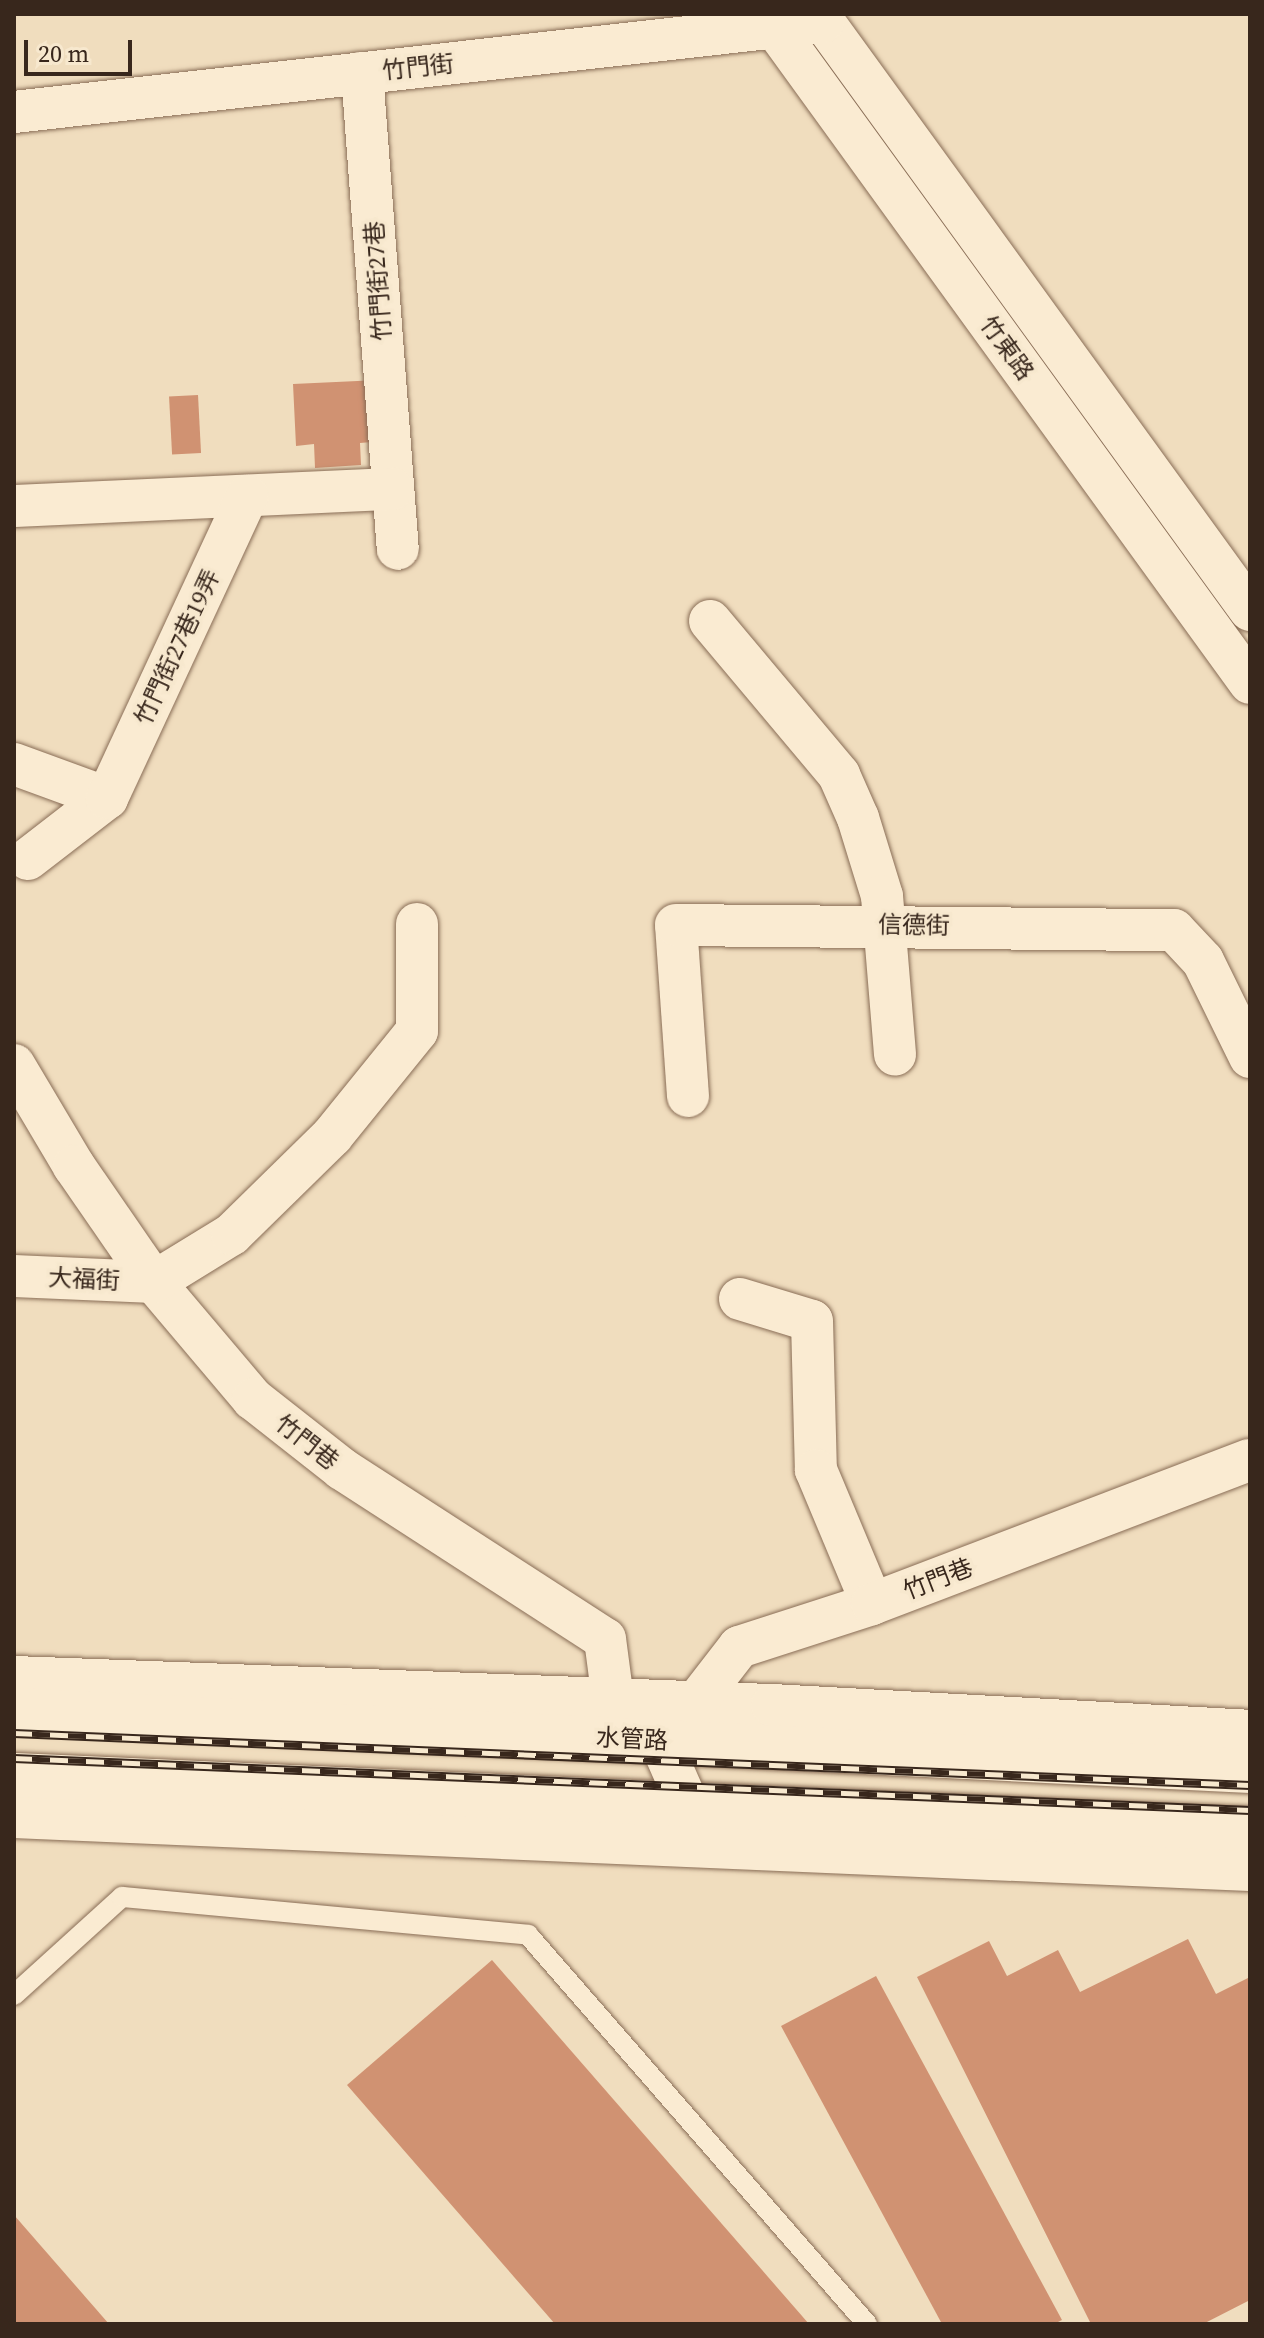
<!DOCTYPE html>
<meta charset="utf-8">
<style>
body{margin:0}
#map{position:relative;width:1264px;height:2338px;overflow:hidden;background:#f0ddbe;font-family:"Source Serif 4","Noto Sans TC",serif}
div>[style]{position:absolute}
.building>*{inset:0;background:#d09272;transform-origin:0 0}
.roads{filter:drop-shadow(0 0 2px #896d56) drop-shadow(0 0 2px #896d56)}
.service>*{height:20px;margin:-10px;padding:0 10px;transform-origin:10px;border-radius:10px;background:#faebd2}
.minor>*{height:42px;margin:-21px;padding:0 21px;transform-origin:21px;border-radius:21px;background:#faebd2}
.tertiary>*{height:44px;margin:-22px;padding:0 22px;transform-origin:22px;border-radius:22px;background:#faebd2}
.rail>*{height:9px;margin-top:-4.5px;transform-origin:0;background:repeating-linear-gradient(90deg,#f7e8ce 0 18px,#38271c 0 36px);box-sizing:border-box;border-block:2px solid #38271c}
span{translate:-50% -50%;white-space:nowrap;text-align:center;line-height:1.15;-webkit-text-stroke:7px #f7e8ce;paint-order:stroke}
.street-label{font-size:24px;color:#38271c}
.frame{position:absolute;inset:0;border:16px solid #38271c;pointer-events:none}
.scale{position:absolute;left:24px;top:40px;width:108px;height:36px;box-sizing:border-box;border:4px solid #38271c;border-top:0;padding-left:10px;font-size:24px;line-height:28px;white-space:nowrap;color:#38271c;-webkit-text-stroke:6px #f7e8ce;paint-order:stroke}
</style>
<div id="map">
<div class="building">
<div style="clip-path:polygon(379px 380px,382px 441px,360px 443px,361px 465px,315px 468px,314px 444px,296px 446px,293px 384px)"></div>
<div style="left:198px;top:395px;width:58px;height:29px;rotate:87deg"></div>
<div style="clip-path:polygon(1188px 1939px,1216px 1994px,1250px 1977px,1250px 2300px,1203px 2324px,1091px 2324px,917px 1977px,989px 1941px,1007px 1976px,1058px 1950px,1080px 1992px)"></div>
<div style="clip-path:polygon(492px 1960px,809px 2324px,555px 2324px,347px 2085px)"></div>
<div style="clip-path:polygon(876px 1976px,1062px 2320px,1054px 2324px,942px 2324px,781px 2026px)"></div>
<div style="clip-path:polygon(14px 2215px,109px 2324px,14px 2324px)"></div>
</div>
<div class="roads">
<div class="service">
<div style="left:14px;top:1995px;width:146px;rotate:-42.2deg"></div>
<div style="left:122px;top:1897px;width:408px;rotate:5.3deg"></div>
<div style="left:528px;top:1935px;width:516px;rotate:48.93deg"></div>
</div>
<div class="minor">
<div style="left:765px;top:14px;width:826px;rotate:54.06deg"></div>
<div style="left:818px;top:14px;width:736px;rotate:54.06deg"></div>
<div style="left:362px;top:73px;width:477px;rotate:85.7deg"></div>
<div style="left:14px;top:112px;width:814px;rotate:-6.35deg"></div>
<div style="left:14px;top:506px;width:379px;rotate:-2.6deg"></div>
<div style="left:710px;top:621px;width:201px;rotate:50deg"></div>
<div style="left:839px;top:775px;width:47px;rotate:66.2deg"></div>
<div style="left:858px;top:818px;width:82px;rotate:72.9deg"></div>
<div style="left:882px;top:896px;width:159px;rotate:85.3deg"></div>
<div style="left:14px;top:764px;width:99px;rotate:20.1deg"></div>
<div style="left:28px;top:859px;width:100px;rotate:-37.7deg"></div>
<div style="left:107px;top:798px;width:333px;rotate:-65.1deg"></div>
<div style="left:14px;top:1065px;width:117px;rotate:59.3deg"></div>
<div style="left:74px;top:1166px;width:141px;rotate:55.4deg"></div>
<div style="left:154px;top:1282px;width:153px;rotate:49.8deg"></div>
<div style="left:253px;top:1399px;width:113px;rotate:38.2deg"></div>
<div style="left:342px;top:1469px;width:313px;rotate:32.9deg"></div>
<div style="left:605px;top:1639px;width:62px;rotate:82.5deg"></div>
<div style="left:613px;top:1700px;width:62px;rotate:41.1deg"></div>
<div style="left:660px;top:1741px;width:72px;rotate:66.3deg"></div>
<div style="left:689px;top:1807px;width:28px;rotate:84deg"></div>
<div style="left:688px;top:1096px;width:171px;rotate:-94deg"></div>
<div style="left:676px;top:925px;width:498px;rotate:0.6deg"></div>
<div style="left:1174px;top:930px;width:42px;rotate:46.9deg"></div>
<div style="left:1203px;top:961px;width:107px;rotate:63.9deg"></div>
<div style="left:14px;top:1276px;width:140px;rotate:2.5deg"></div>
<div style="left:154px;top:1282px;width:92px;rotate:-31.6deg"></div>
<div style="left:232px;top:1234px;width:140px;rotate:-44.4deg"></div>
<div style="left:332px;top:1136px;width:135px;rotate:-51deg"></div>
<div style="left:417px;top:1031px;width:107px;rotate:-90deg"></div>
<div style="left:740px;top:1299px;width:75px;rotate:17deg"></div>
<div style="left:812px;top:1321px;width:149px;rotate:88.5deg"></div>
<div style="left:816px;top:1470px;width:145px;rotate:67.3deg"></div>
<div style="left:14px;top:1677px;width:759px;rotate:2.12deg"></div>
<div style="left:772px;top:1705px;width:479px;rotate:3.1deg"></div>
<div style="left:684px;top:1718px;width:90px;rotate:-52.2deg"></div>
<div style="left:739px;top:1647px;width:140px;rotate:-17.9deg"></div>
<div style="left:872px;top:1604px;width:404px;rotate:-20.9deg"></div>
<div style="left:14px;top:1817px;width:1237px;rotate:2.46deg"></div>
</div>
<div class="tertiary">
<div style="left:14px;top:1710px;width:1238px;rotate:2.83deg"></div>
<div style="left:14px;top:1775px;width:1237px;rotate:2.5deg"></div>
</div>
</div>
<div class="rail">
<div style="left:14px;top:1733px;width:1237px;rotate:2.41deg"></div>
<div style="left:14px;top:1758px;width:1237px;rotate:2.41deg"></div>
</div>
<div class="street-label">
<span style="left:418px;top:67px;rotate:-6deg">竹門街</span>
<span style="left:378px;top:281px;rotate:-94deg">竹門街27巷</span>
<span style="left:1007px;top:348px;rotate:54deg">竹東路</span>
<span style="left:177px;top:647px;rotate:-65deg">竹門街27巷19弄</span>
<span style="left:914px;top:925px;rotate:1deg">信德街</span>
<span style="left:84px;top:1279px;rotate:3deg">大福街</span>
<span style="left:307px;top:1442px;rotate:38deg">竹門巷</span>
<span style="left:938px;top:1579px;rotate:-21deg">竹門巷</span>
<span style="left:632px;top:1739px;rotate:3deg">水管路</span>
</div>
<div class="frame"></div>
<div class="scale">20 m</div>
</div>
